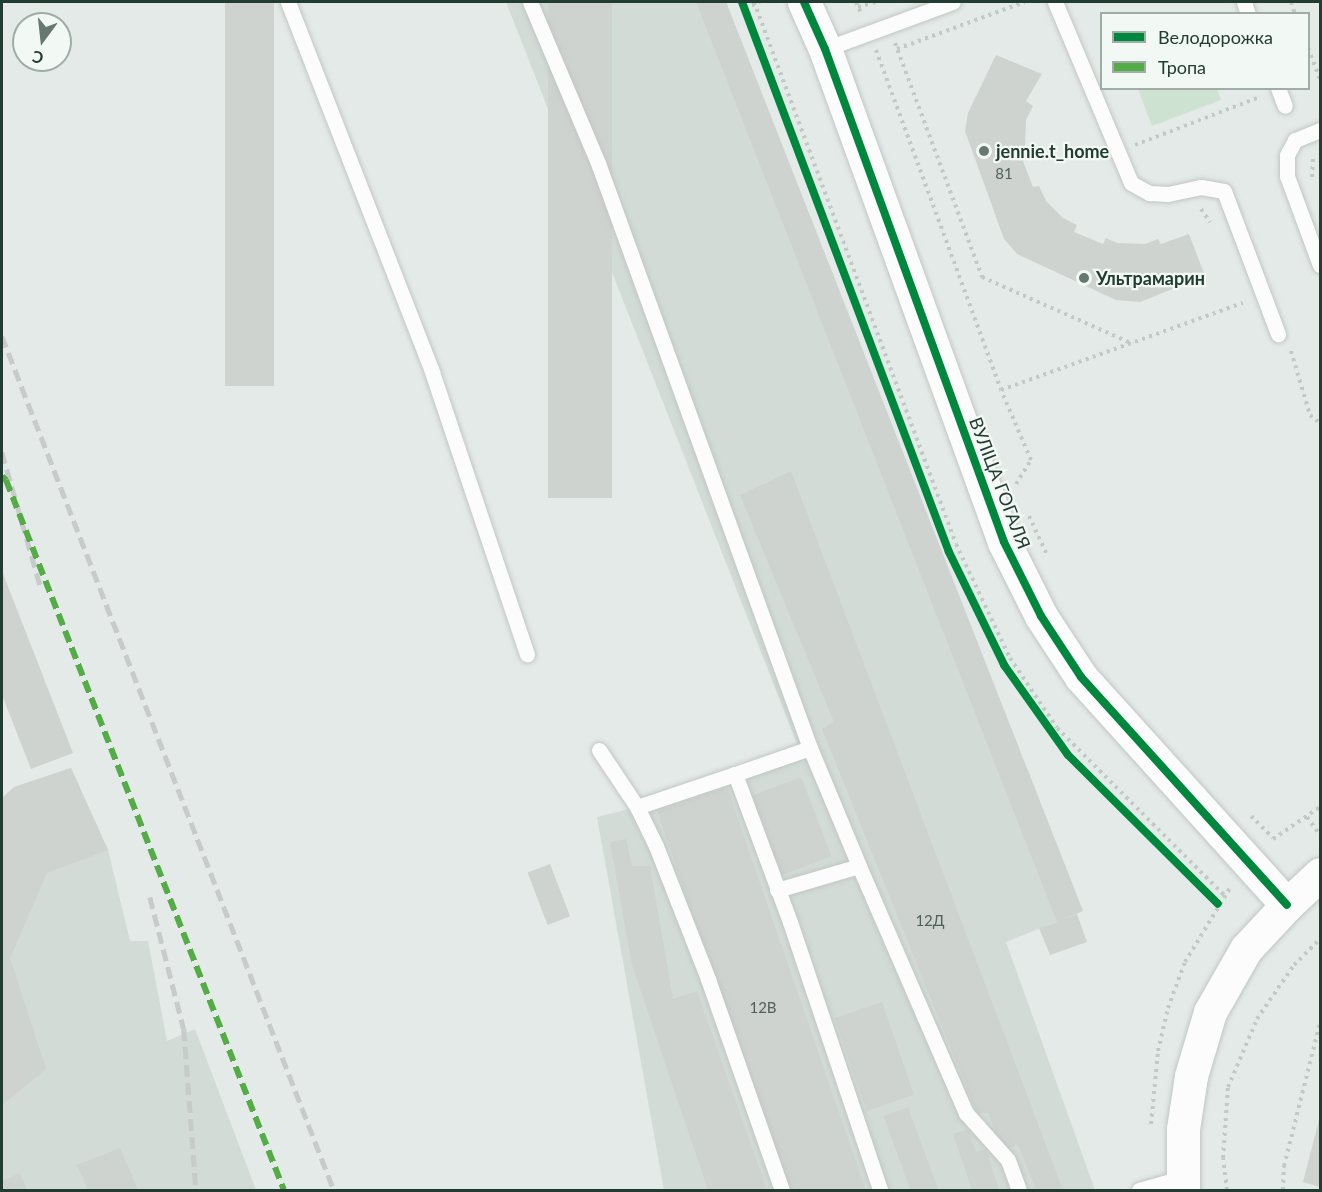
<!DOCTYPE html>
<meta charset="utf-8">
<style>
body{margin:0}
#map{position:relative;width:1322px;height:1192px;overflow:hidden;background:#e4eae7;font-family:Lato,sans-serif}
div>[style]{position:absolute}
.built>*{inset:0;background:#d2dbd6}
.green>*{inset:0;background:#cde2d1}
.building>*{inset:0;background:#ced3d0;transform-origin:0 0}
.path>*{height:4px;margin-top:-2px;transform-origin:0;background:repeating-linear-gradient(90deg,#c1cac5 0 3px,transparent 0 7.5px)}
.roads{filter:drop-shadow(0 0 2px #c1c7c4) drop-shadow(0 0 2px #c1c7c4)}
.service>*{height:15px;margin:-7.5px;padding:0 7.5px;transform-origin:7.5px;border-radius:7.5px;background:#fbfcfb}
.tertiary>*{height:33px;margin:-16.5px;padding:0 16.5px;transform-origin:16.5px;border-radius:16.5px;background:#fbfcfb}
.rail>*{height:4.5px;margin-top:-2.25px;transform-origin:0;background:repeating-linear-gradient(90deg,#c7cbc9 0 12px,transparent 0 18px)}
.quiet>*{height:6px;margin-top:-3px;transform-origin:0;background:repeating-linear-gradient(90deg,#53ac45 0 12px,transparent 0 18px)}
.cycleway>*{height:8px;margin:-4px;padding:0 4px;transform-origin:4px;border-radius:4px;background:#00873e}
.dots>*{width:16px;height:16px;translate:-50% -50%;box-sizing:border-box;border:3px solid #f2f8f4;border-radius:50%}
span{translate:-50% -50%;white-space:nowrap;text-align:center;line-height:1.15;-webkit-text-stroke:4.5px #f2f8f4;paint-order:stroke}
.number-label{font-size:15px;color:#4d6259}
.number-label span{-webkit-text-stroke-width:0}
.poi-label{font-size:18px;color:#223c31;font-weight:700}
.left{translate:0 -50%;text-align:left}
.street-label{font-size:18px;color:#223c31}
.frame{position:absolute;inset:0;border:3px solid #223c31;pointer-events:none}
.legend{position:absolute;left:1100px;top:12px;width:210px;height:78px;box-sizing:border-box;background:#f2f8f4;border:2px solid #9fada6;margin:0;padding:8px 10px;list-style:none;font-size:18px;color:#223c31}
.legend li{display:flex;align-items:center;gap:12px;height:30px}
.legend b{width:30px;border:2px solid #9fada6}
.north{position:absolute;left:12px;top:12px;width:60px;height:60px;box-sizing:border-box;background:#f2f8f4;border:2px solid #9fada6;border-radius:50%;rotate:195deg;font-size:16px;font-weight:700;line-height:24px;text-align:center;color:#223c31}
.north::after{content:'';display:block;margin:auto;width:21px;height:27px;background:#667971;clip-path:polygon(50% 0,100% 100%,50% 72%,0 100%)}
</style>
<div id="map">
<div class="built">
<div style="clip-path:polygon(506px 2px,726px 2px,1083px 911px,1006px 942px,1095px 1190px,664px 1190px,597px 817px,637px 807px,801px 754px)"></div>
<div style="clip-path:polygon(71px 768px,108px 850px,130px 941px,148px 941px,167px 1041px,195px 1029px,256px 1190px,2px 1190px,2px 798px,14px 787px)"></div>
</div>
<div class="green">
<div style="clip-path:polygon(1138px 89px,1217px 89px,1221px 100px,1152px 126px)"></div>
</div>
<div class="building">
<div style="left:225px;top:2px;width:49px;height:384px"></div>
<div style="left:548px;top:2px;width:64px;height:496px"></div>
<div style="clip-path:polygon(696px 2px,726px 2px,1083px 911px,1061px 920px,1077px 914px,1087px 942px,1050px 955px,1039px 928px,1057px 922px)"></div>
<div style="clip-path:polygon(996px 55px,1042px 74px,1026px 101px,1033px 106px,1026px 120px,1025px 146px,1029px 158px,1023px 161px,1033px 187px,1039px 186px,1046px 201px,1063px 218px,1077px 225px,1074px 232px,1103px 244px,1106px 238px,1117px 243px,1145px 244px,1158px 239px,1161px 244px,1189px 234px,1205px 276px,1140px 302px,1116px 300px,1017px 254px,1004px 239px,965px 131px,968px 113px)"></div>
<div style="clip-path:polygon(791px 471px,1063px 1190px,1036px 1190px,1018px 1145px,1003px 1150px,988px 1113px,977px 1113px,822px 729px,834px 722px,740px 495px)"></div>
<div style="clip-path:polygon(2px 571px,73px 753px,31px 769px,2px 695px)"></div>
<div style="clip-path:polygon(71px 768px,108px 850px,47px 873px,10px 958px,46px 1069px,2px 1105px,2px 798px,14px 787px)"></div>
<div style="left:801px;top:777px;width:85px;height:53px;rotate:69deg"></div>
<div style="left:727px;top:787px;width:425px;height:74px;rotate:71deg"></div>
<div style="clip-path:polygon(626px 839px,632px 866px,650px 866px,673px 999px,697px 991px,767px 1190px,708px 1190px,632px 965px,610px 842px)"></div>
<div style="left:550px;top:864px;width:56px;height:24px;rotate:69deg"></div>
<div style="left:882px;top:1002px;width:98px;height:50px;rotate:71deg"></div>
<div style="left:908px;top:1107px;width:88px;height:26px;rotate:70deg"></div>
<div style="clip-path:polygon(1320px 1116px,1320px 1187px,1303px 1182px)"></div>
<div style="clip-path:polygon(968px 1129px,976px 1152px,986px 1149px,999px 1190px,972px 1190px,953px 1134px)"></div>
<div style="clip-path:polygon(120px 1148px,138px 1190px,88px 1190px,77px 1165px)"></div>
<div style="clip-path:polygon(20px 1173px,27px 1190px,2px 1190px,2px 1181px)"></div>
</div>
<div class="path">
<div style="left:754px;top:2px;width:578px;rotate:69.56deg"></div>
<div style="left:956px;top:544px;width:126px;rotate:64.7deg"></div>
<div style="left:1010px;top:658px;width:84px;rotate:56.1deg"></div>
<div style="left:1057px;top:728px;width:236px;rotate:45deg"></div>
<div style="left:856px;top:2px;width:12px;rotate:66deg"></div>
<div style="left:1291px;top:2px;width:13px;rotate:72deg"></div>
<div style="left:858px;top:7px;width:18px;rotate:-16deg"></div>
<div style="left:745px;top:8px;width:16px;rotate:-22deg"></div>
<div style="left:895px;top:43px;width:250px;rotate:69.6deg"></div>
<div style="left:982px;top:277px;width:165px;rotate:23.9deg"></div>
<div style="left:1308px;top:48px;width:33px;rotate:69deg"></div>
<div style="left:897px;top:49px;width:136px;rotate:-20.2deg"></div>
<div style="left:876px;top:50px;width:362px;rotate:69.8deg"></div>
<div style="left:1135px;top:145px;width:134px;rotate:-21deg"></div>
<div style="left:1312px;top:177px;width:20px;rotate:-87deg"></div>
<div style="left:1201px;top:209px;width:16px;rotate:55deg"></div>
<div style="left:1291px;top:351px;width:67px;rotate:73.5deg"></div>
<div style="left:1310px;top:415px;width:13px;rotate:39deg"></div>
<div style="left:1016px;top:484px;width:28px;rotate:-58deg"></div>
<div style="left:1031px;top:460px;width:76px;rotate:-113.2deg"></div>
<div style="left:1001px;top:390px;width:257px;rotate:-19.8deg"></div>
<div style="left:1029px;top:516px;width:43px;rotate:65.2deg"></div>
<div style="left:1251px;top:816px;width:31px;rotate:45deg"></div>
<div style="left:1307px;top:817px;width:22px;rotate:54deg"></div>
<div style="left:1273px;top:839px;width:57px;rotate:-34.2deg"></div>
<div style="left:1151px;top:1124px;width:73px;rotate:-84.5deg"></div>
<div style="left:1158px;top:1051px;width:44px;rotate:-76.9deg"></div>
<div style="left:1168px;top:1008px;width:49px;rotate:-69.7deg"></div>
<div style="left:1185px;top:962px;width:87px;rotate:-58.7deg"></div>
<div style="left:1227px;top:1190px;width:32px;rotate:-97deg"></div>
<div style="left:1223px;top:1158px;width:71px;rotate:-86deg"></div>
<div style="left:1228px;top:1087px;width:74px;rotate:-66.9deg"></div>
<div style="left:1257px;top:1019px;width:65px;rotate:-55.6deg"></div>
<div style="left:1294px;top:965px;width:37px;rotate:-45deg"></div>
<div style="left:1283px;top:1190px;width:24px;rotate:-88deg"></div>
<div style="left:1284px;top:1166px;width:147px;rotate:-75.9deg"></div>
</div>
<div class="roads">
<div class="service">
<div style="left:288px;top:2px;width:397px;rotate:68.7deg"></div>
<div style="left:432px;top:372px;width:298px;rotate:71.4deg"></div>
<div style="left:530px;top:2px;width:175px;rotate:67.1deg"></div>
<div style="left:598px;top:163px;width:622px;rotate:70.08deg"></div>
<div style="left:810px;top:748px;width:128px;rotate:67.4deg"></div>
<div style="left:859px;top:866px;width:269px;rotate:66.6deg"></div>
<div style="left:966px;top:1113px;width:63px;rotate:48.2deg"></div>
<div style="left:1008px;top:1160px;width:32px;rotate:70deg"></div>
<div style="left:1055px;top:2px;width:196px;rotate:67.2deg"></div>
<div style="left:1131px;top:183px;width:21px;rotate:29deg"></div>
<div style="left:1149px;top:193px;width:19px;rotate:3deg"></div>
<div style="left:1168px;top:194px;width:34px;rotate:-12deg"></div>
<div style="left:1201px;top:187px;width:23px;rotate:10deg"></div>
<div style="left:1224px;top:191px;width:153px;rotate:69.3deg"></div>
<div style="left:1244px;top:2px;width:13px;rotate:72deg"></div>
<div style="left:825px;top:49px;width:136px;rotate:-20.2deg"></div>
<div style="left:1278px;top:88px;width:19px;rotate:69deg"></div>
<div style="left:1320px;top:130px;width:27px;rotate:158deg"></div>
<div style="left:1295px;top:140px;width:17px;rotate:118deg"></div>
<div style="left:1287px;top:155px;width:21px;rotate:90deg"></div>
<div style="left:1287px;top:176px;width:95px;rotate:69.7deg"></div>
<div style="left:599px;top:750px;width:69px;rotate:56.3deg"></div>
<div style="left:637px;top:807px;width:43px;rotate:64deg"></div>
<div style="left:656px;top:846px;width:143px;rotate:68.6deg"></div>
<div style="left:708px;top:979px;width:224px;rotate:70.7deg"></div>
<div style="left:735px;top:774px;width:79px;rotate:-19.1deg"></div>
<div style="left:637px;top:807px;width:103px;rotate:-18.6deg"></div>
<div style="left:735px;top:774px;width:158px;rotate:69.6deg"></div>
<div style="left:790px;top:922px;width:283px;rotate:71.4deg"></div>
<div style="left:777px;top:890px;width:85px;rotate:-16.3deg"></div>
<div style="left:1139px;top:1190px;width:44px;rotate:-15.9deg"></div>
</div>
<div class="tertiary">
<div style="left:804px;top:2px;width:51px;rotate:65.9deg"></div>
<div style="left:825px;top:49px;width:524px;rotate:70.04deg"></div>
<div style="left:1004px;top:542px;width:83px;rotate:63.4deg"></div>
<div style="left:1041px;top:616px;width:73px;rotate:56.7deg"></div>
<div style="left:1081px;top:677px;width:307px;rotate:47.9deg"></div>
<div style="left:1183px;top:1190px;width:61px;rotate:-90deg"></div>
<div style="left:1183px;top:1129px;width:54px;rotate:-81.4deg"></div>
<div style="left:1191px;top:1076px;width:67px;rotate:-73.5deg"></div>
<div style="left:1210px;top:1012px;width:73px;rotate:-60.3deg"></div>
<div style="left:1246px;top:949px;width:60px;rotate:-47deg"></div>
<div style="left:1287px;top:905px;width:45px;rotate:-43.2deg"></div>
</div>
</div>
<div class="rail">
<div style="left:2px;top:336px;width:916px;rotate:68.76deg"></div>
<div style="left:2px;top:452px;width:141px;rotate:74deg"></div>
<div style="left:150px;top:897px;width:136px;rotate:75.6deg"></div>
<div style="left:184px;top:1029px;width:161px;rotate:85.7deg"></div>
</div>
<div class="quiet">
<div style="left:2px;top:476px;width:6px;rotate:45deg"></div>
<div style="left:6px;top:480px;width:762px;rotate:68.62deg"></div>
</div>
<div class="cycleway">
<div style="left:742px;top:2px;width:588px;rotate:69.38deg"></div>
<div style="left:949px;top:552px;width:126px;rotate:64deg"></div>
<div style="left:1004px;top:665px;width:110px;rotate:54.6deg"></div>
<div style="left:1068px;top:755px;width:211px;rotate:44.8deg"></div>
<div style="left:804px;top:2px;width:51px;rotate:65.9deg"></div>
<div style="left:825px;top:49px;width:524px;rotate:70.04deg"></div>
<div style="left:1004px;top:542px;width:83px;rotate:63.4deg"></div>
<div style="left:1041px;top:616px;width:73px;rotate:56.7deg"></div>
<div style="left:1081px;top:677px;width:307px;rotate:47.9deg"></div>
</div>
<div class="dots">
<div style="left:984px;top:151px;background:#667971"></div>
<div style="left:1084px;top:278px;background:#667971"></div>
</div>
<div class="number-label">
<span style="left:1004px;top:174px">81</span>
<span style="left:930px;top:921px">12Д</span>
<span style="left:763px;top:1008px">12В</span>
</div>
<div class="poi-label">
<span class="left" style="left:996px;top:151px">jennie.t_home</span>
<span class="left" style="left:1096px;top:278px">Ультрамарин</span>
</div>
<div class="street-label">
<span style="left:1000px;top:483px;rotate:69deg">ВУЛІЦА ГОГАЛЯ</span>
</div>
<div class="frame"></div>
<ul class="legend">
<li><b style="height:8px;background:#00873e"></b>Велодорожка</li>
<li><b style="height:8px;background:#53ac45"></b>Тропа</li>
</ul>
<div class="north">С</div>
</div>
